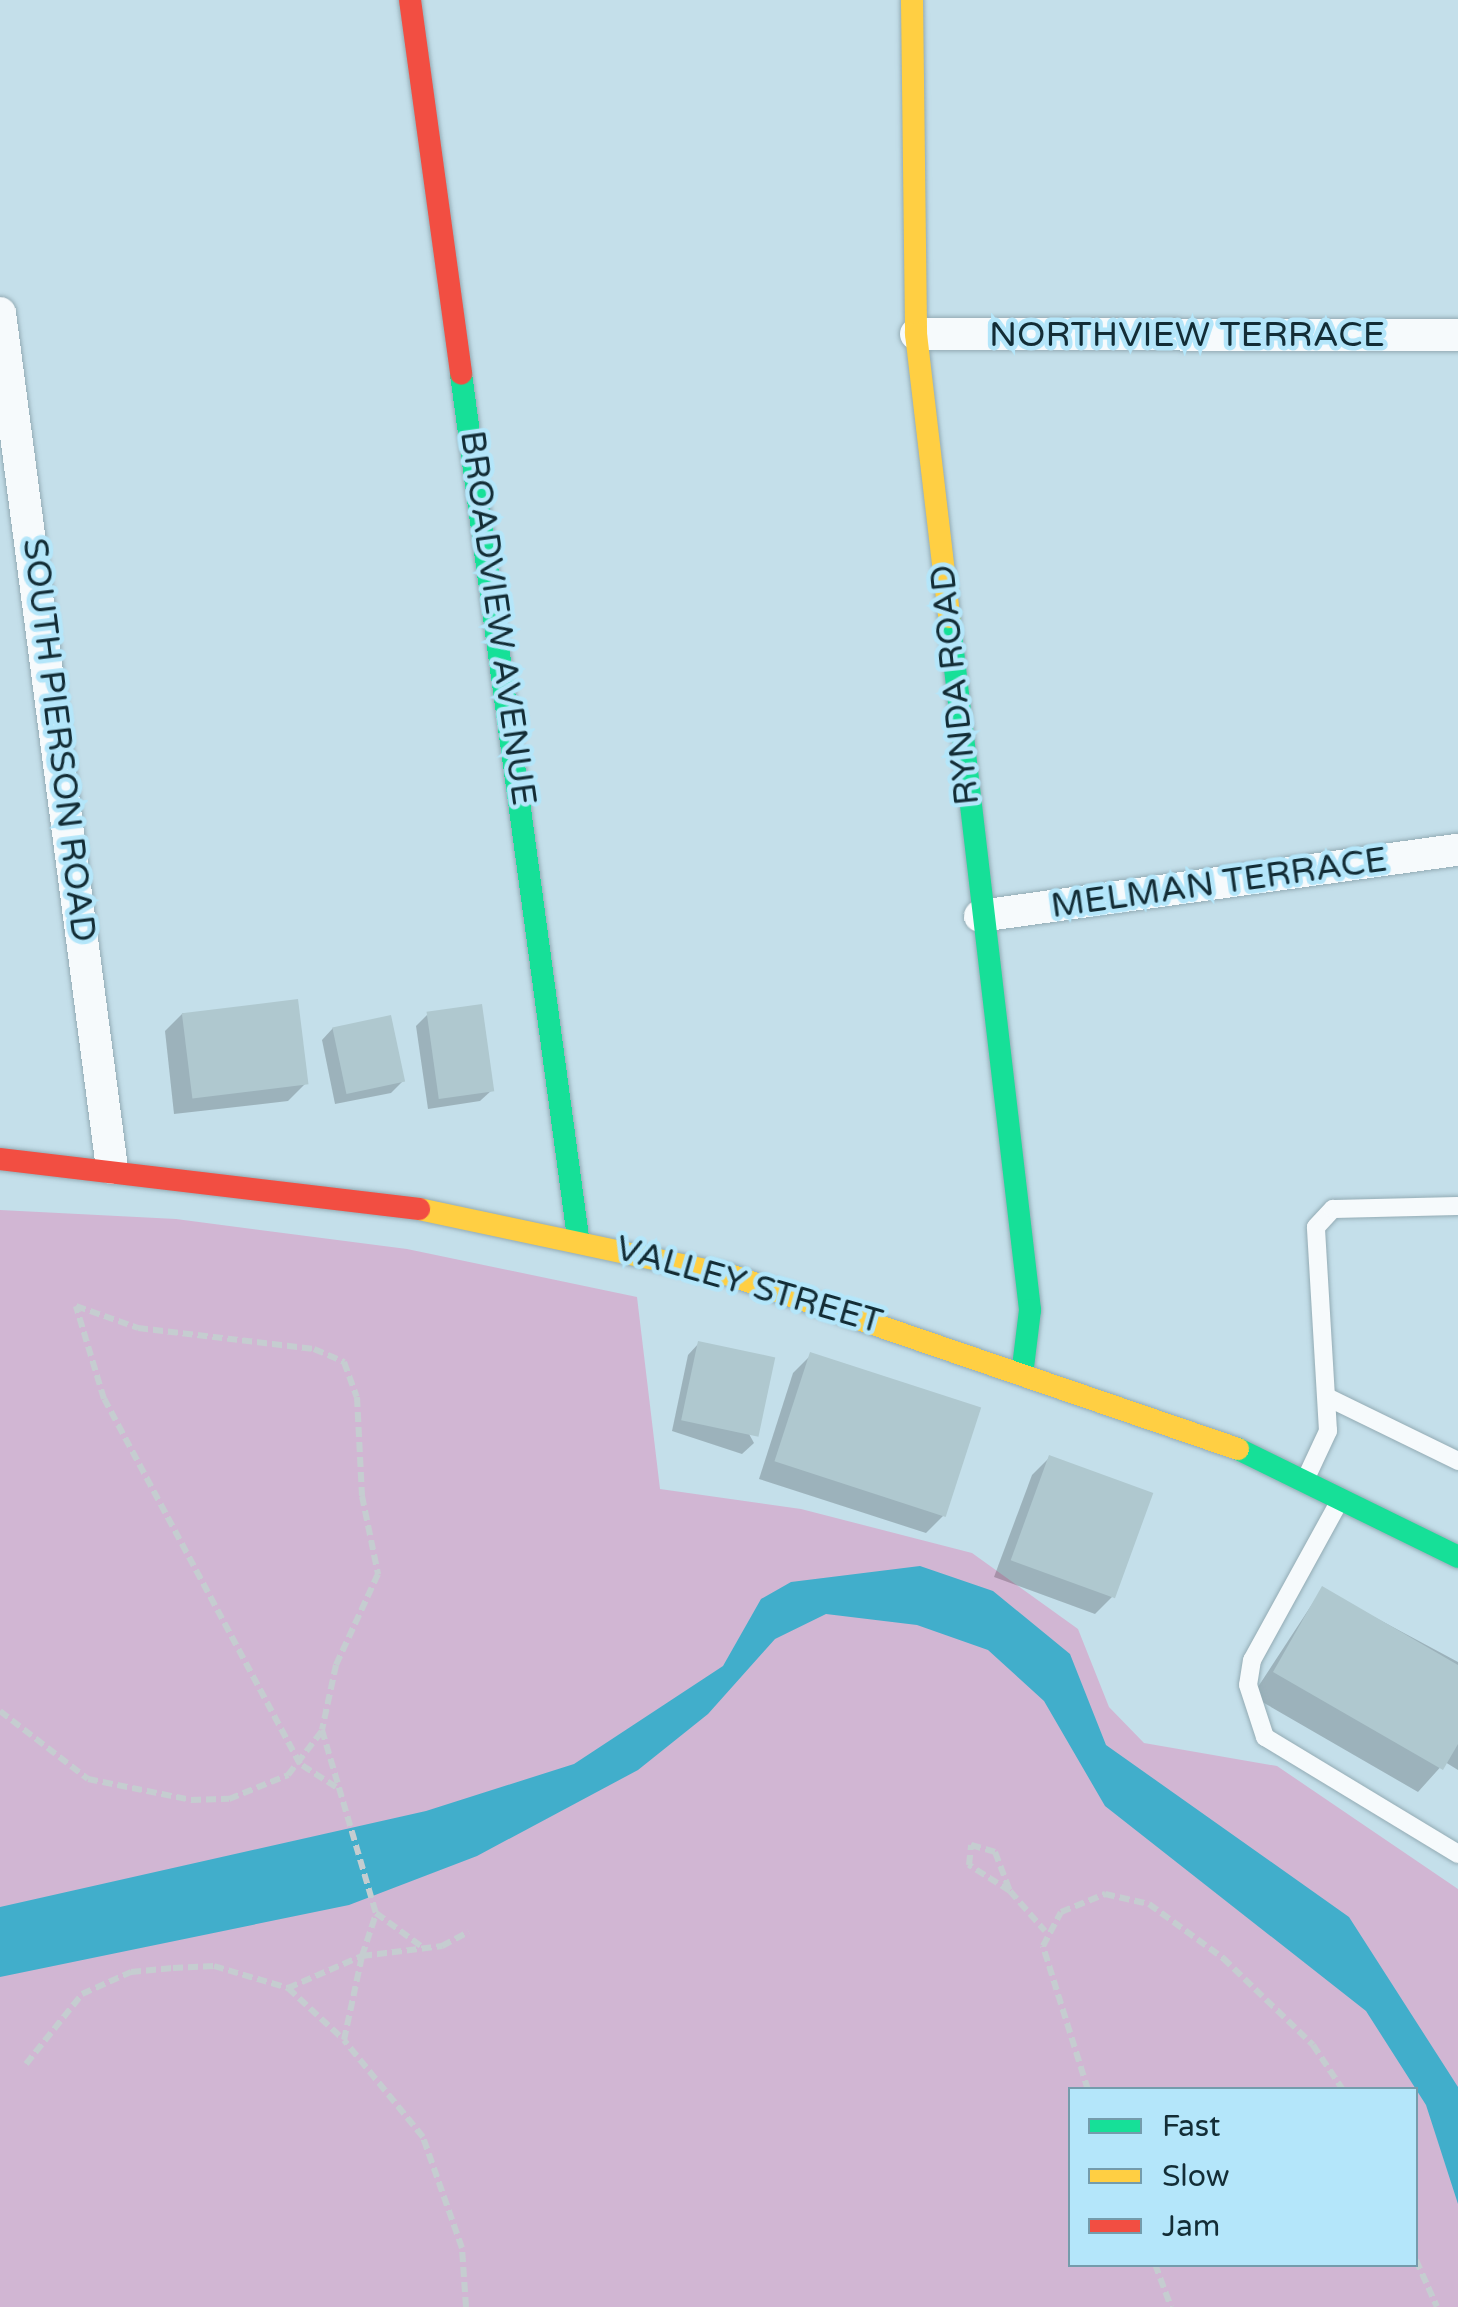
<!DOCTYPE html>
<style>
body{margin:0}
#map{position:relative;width:1458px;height:2307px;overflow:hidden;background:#c4dfea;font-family:"Varela Round",sans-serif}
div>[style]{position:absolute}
.green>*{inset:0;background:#d1b6d3}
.water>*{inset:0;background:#41aecb}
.shadow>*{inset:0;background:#0003}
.building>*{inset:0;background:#afc8cf;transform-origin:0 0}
.path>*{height:6px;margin-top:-3px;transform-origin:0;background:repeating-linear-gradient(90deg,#c5cdd0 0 10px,transparent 0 15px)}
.roads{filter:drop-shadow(0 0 2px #93abb4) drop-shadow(0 0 2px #93abb4)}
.lane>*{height:18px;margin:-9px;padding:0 9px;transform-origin:9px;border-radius:9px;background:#f6fafc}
.street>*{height:32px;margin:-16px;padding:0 16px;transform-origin:16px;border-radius:16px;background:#f6fafc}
.fast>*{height:22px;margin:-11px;padding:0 11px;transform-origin:11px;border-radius:11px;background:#16e098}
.slow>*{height:22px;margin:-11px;padding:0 11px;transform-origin:11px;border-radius:11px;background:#ffcf43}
.jam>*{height:22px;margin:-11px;padding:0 11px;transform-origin:11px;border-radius:11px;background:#f24e42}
span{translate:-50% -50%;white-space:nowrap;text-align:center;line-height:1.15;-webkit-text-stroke:9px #b4e6fa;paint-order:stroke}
.street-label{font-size:35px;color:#132d36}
.legend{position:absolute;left:1068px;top:2087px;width:350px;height:180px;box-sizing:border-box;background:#b4e6fa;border:2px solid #749cac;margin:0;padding:12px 18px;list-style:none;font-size:30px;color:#132d36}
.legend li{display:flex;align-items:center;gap:20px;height:50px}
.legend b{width:50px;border:2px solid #749cac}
</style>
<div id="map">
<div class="green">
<div style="clip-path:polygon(evenodd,0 1210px,176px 1219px,407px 1249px,637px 1297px,660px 1489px,801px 1509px,972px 1553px,1078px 1629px,1109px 1707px,1144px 1743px,1277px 1766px,1458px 1889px,1458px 2307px,0 2307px,0 1210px,1070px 2090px,1416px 2090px,1416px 2264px,1070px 2264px,1070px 2090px)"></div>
</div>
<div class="water">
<div style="clip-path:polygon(920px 1566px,993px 1591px,1070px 1654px,1106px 1745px,1349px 1917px,1458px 2087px,1458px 2204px,1426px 2105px,1366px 2011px,1105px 1806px,1044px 1701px,988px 1650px,917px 1625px,826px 1614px,775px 1639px,708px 1714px,638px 1770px,477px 1856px,349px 1905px,0 1977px,0 1907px,426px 1811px,574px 1764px,723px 1666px,761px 1599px,791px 1582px)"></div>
</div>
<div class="shadow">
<div style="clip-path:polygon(183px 1013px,305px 1084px,288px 1101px,174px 1114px,165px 1031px)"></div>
<div style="clip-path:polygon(428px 1014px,492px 1090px,480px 1101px,428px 1109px,416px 1026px)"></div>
<div style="clip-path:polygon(333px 1028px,402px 1082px,391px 1093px,335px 1104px,322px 1040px)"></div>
<div style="clip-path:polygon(699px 1343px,754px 1443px,742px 1454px,672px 1431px,688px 1355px)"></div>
<div style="clip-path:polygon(811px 1355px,944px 1515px,926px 1533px,759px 1479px,793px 1373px)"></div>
<div style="clip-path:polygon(1049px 1458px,1113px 1596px,1095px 1614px,994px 1577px,1032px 1475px)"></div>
<div style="clip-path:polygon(1322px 1589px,1458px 1662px,1458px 1770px,1445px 1762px,1418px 1792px,1252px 1696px)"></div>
</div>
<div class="building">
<div style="left:298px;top:999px;width:86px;height:117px;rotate:83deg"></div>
<div style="left:482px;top:1004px;width:88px;height:56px;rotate:82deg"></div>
<div style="left:391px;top:1015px;width:68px;height:60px;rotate:78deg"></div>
<div style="left:698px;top:1341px;width:79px;height:81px;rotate:12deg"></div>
<div style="left:810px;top:1352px;width:180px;height:115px;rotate:18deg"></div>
<div style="left:1049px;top:1455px;width:111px;height:112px;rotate:20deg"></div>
<div style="clip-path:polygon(1322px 1586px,1458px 1665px,1458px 1744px,1443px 1770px,1273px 1672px)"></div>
</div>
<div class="path">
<div style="left:0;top:1711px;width:111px;rotate:37.7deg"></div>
<div style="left:88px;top:1779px;width:105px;rotate:11.5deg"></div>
<div style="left:191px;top:1800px;width:38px;rotate:-2deg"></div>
<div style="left:229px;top:1799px;width:64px;rotate:-22.1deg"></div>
<div style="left:288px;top:1775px;width:56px;rotate:-52.3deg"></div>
<div style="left:336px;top:1787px;width:43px;rotate:-147.4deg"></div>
<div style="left:300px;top:1764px;width:414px;rotate:-118.2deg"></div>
<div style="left:104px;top:1399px;width:97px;rotate:-106.8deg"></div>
<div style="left:76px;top:1306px;width:66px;rotate:19.5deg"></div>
<div style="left:138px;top:1328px;width:177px;rotate:6.8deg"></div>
<div style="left:314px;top:1349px;width:33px;rotate:23deg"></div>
<div style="left:344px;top:1362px;width:37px;rotate:70deg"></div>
<div style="left:357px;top:1397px;width:99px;rotate:87.1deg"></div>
<div style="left:362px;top:1496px;width:80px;rotate:78.4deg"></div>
<div style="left:378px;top:1574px;width:100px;rotate:114.8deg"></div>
<div style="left:336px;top:1665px;width:66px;rotate:102.2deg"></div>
<div style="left:322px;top:1730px;width:191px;rotate:73.6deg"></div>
<div style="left:376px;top:1913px;width:61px;rotate:36.3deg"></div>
<div style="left:1010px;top:1891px;width:49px;rotate:-147.6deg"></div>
<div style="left:969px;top:1865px;width:20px;rotate:-84deg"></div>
<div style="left:971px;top:1845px;width:25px;rotate:16deg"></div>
<div style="left:995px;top:1852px;width:42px;rotate:69deg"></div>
<div style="left:1010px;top:1891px;width:53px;rotate:48.8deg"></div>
<div style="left:288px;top:1988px;width:81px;rotate:-23.4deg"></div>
<div style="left:362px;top:1956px;width:44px;rotate:-71.6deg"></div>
<div style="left:26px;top:2064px;width:90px;rotate:-51.3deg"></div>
<div style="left:82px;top:1994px;width:54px;rotate:-24.2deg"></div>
<div style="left:131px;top:1972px;width:42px;rotate:-5.4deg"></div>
<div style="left:173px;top:1968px;width:41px;rotate:-2.8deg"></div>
<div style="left:214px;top:1966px;width:77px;rotate:16.6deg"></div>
<div style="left:288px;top:1988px;width:75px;rotate:42.8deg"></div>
<div style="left:1088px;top:2090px;width:151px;rotate:-107.4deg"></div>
<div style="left:1043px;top:1946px;width:38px;rotate:-62deg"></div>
<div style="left:1061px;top:1912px;width:48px;rotate:-22.2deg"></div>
<div style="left:1105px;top:1894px;width:45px;rotate:12.8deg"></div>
<div style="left:1149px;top:1904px;width:92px;rotate:36.1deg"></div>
<div style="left:1223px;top:1958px;width:125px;rotate:44deg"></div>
<div style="left:1313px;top:2045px;width:54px;rotate:56.3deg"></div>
<div style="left:1416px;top:2260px;width:51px;rotate:65.9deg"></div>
<div style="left:1155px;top:2264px;width:46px;rotate:69.6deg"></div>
<div style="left:466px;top:2307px;width:59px;rotate:-93.9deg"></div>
<div style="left:462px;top:2248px;width:118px;rotate:-109.4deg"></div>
<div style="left:423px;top:2137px;width:125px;rotate:-129.2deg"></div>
<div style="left:344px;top:2040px;width:86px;rotate:-77.9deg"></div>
<div style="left:362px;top:1956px;width:81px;rotate:-7.1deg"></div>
<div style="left:442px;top:1946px;width:30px;rotate:-28deg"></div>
</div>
<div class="roads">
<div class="lane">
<div style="left:1327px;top:1397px;width:146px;rotate:26deg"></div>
<div style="left:1307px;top:1476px;width:50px;rotate:-65deg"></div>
<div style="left:1328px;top:1431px;width:204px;rotate:-93.4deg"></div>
<div style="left:1316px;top:1227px;width:25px;rotate:-47deg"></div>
<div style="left:1333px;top:1209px;width:125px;rotate:-1.4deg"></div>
<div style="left:1339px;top:1502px;width:180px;rotate:118.8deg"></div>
<div style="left:1252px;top:1660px;width:25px;rotate:99deg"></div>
<div style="left:1248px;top:1685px;width:55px;rotate:71.9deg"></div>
<div style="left:1265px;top:1737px;width:226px;rotate:31.2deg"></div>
</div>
<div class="street">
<div style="left:0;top:313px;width:862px;rotate:82.54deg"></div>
<div style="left:916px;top:334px;width:542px;rotate:0.11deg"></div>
<div style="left:980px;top:916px;width:483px;rotate:-7.9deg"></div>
</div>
<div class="fast">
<div style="left:461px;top:374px;width:871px;rotate:82.28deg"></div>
<div style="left:949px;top:617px;width:698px;rotate:83.33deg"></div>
<div style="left:1030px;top:1310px;width:57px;rotate:97deg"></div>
<div style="left:1238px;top:1449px;width:245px;rotate:26.1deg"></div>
</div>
<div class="slow">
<div style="left:912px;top:0;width:334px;rotate:89.3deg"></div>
<div style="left:916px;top:334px;width:285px;rotate:83.3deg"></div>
<div style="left:419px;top:1209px;width:318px;rotate:12deg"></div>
<div style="left:730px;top:1275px;width:537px;rotate:18.91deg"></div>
</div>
<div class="jam">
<div style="left:410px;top:0;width:377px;rotate:82.2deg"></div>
<div style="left:0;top:1159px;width:422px;rotate:6.8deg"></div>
</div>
</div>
<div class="street-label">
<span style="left:1187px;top:335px">NORTHVIEW TERRACE</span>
<span style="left:498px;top:618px;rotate:82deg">BROADVIEW AVENUE</span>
<span style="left:955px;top:685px;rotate:-96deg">RYNDA ROAD</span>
<span style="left:59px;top:740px;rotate:83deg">SOUTH PIERSON ROAD</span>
<span style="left:1219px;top:883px;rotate:-8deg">MELMAN TERRACE</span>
<span style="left:749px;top:1285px;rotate:16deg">VALLEY STREET</span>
</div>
<ul class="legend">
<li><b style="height:12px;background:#16e098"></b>Fast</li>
<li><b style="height:12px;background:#ffcf43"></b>Slow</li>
<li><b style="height:12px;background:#f24e42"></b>Jam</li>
</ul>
</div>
